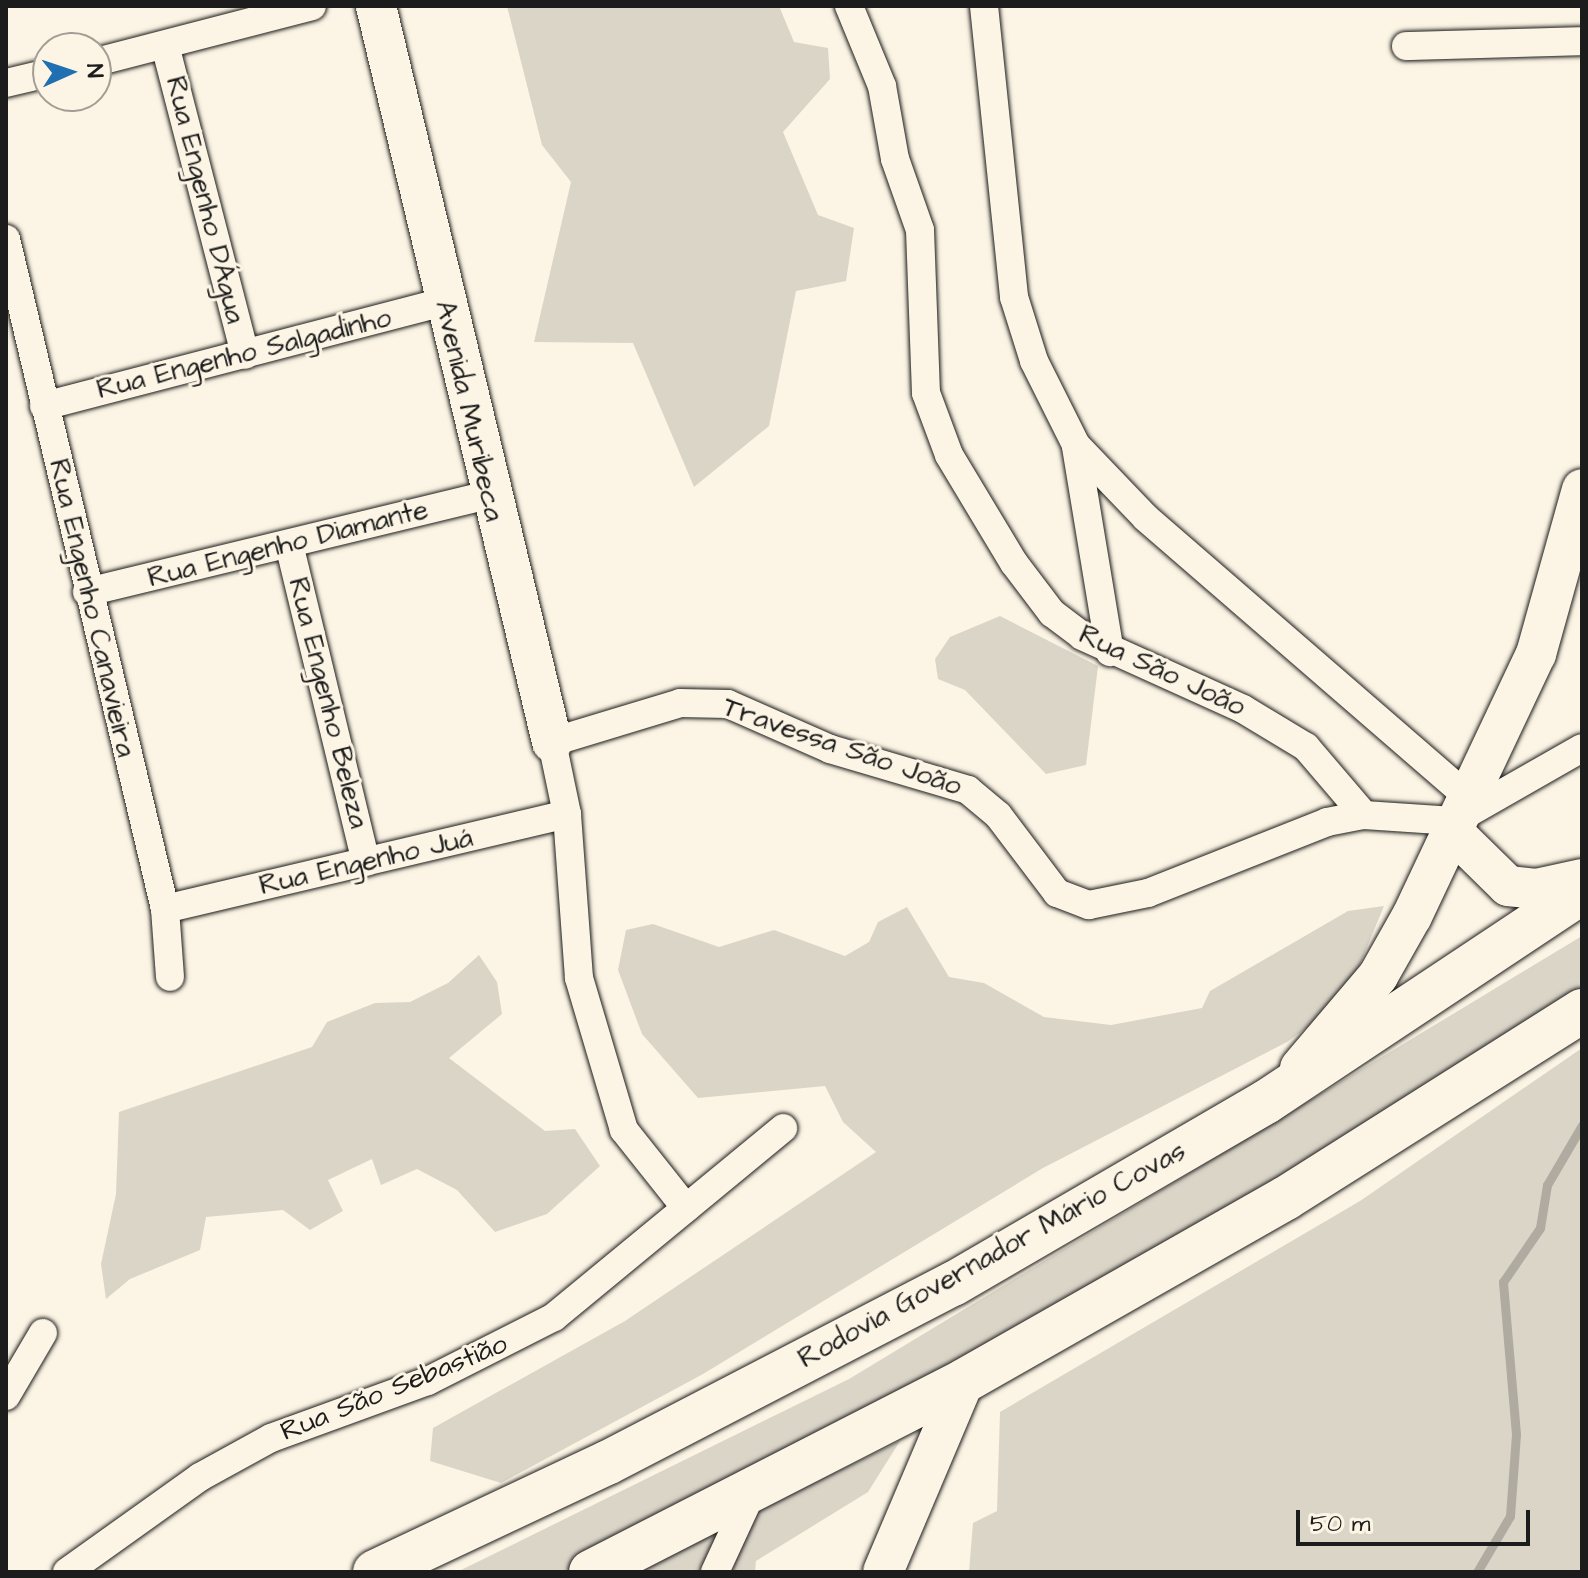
<!DOCTYPE html>
<meta charset="utf-8">
<style>
body{margin:0}
#map{position:relative;width:1588px;height:1578px;overflow:hidden;background:#fcf5e5;font-family:"Architects Daughter",sans-serif}
div>[style]{position:absolute}
.green>*{inset:0;background:#dbd5c8}
.stream>*{height:9px;margin:-4.5px;padding:0 4.5px;transform-origin:4.5px;border-radius:4.5px;background:#b0aba1}
.roads{filter:drop-shadow(0 0 2px #1c1c1c) drop-shadow(0 0 2px #1c1c1c)}
.street>*{height:28px;margin:-14px;padding:0 14px;transform-origin:14px;border-radius:14px;background:#fcf5e5}
.secondary>*{height:40px;margin:-20px;padding:0 20px;transform-origin:20px;border-radius:20px;background:#fcf5e5}
.highway>*{height:44px;margin:-22px;padding:0 22px;transform-origin:22px;border-radius:22px;background:#fcf5e5}
span{translate:-50% -50%;white-space:nowrap;text-align:center;line-height:1.15;-webkit-text-stroke:6px #fcf5e5;paint-order:stroke}
.street-label{font-size:28px;color:#1c1c1c}
.frame{position:absolute;inset:0;border:8px solid #1c1c1c;pointer-events:none}
.north{position:absolute;left:32px;top:32px;width:80px;height:80px;box-sizing:border-box;background:#fcf5e5;border:2px solid #a29e95;border-radius:50%;rotate:87deg;font-size:22px;font-weight:700;line-height:32px;text-align:center;color:#1c1c1c}
.north::after{content:'';display:block;margin:auto;width:28px;height:36px;background:#1f6fb2;clip-path:polygon(50% 0,100% 100%,50% 72%,0 100%)}
.scale{position:absolute;left:1296px;top:1510px;width:234px;height:36px;box-sizing:border-box;border:4px solid #1c1c1c;border-top:0;padding-left:10px;font-size:24px;line-height:28px;white-space:nowrap;color:#1c1c1c;-webkit-text-stroke:6px #fcf5e5;paint-order:stroke}
</style>
<div id="map">
<div class="green">
<div style="clip-path:polygon(507px 6px,779px 6px,794px 42px,828px 48px,830px 79px,783px 132px,818px 215px,854px 228px,846px 281px,796px 291px,769px 426px,694px 487px,633px 343px,534px 342px,571px 182px,542px 145px)"></div>
<div style="clip-path:polygon(1000px 616px,1098px 666px,1086px 765px,1046px 774px,965px 690px,938px 679px,935px 659px,950px 637px)"></div>
<div style="clip-path:polygon(1384px 906px,1345px 1000px,1287px 1042px,1043px 1168px,703px 1374px,501px 1483px,430px 1461px,433px 1428px,625px 1321px,876px 1152px,843px 1122px,825px 1086px,698px 1098px,642px 1034px,618px 970px,626px 930px,653px 924px,719px 947px,774px 930px,845px 956px,869px 942px,878px 922px,907px 907px,949px 977px,984px 983px,1044px 1017px,1111px 1025px,1202px 1008px,1210px 991px,1348px 911px)"></div>
<div style="clip-path:polygon(1582px 936px,1582px 989px,959px 1382px,571px 1572px,457px 1572px,849px 1379px)"></div>
<div style="clip-path:polygon(479px 955px,497px 982px,502px 1014px,449px 1058px,545px 1131px,575px 1129px,600px 1166px,547px 1214px,495px 1232px,457px 1190px,417px 1169px,381px 1185px,372px 1159px,328px 1180px,343px 1211px,310px 1230px,283px 1210px,206px 1217px,200px 1250px,130px 1279px,106px 1299px,101px 1264px,116px 1194px,119px 1112px,312px 1047px,327px 1022px,375px 1003px,410px 1002px,448px 983px)"></div>
<div style="clip-path:polygon(1582px 1048px,1582px 1572px,969px 1572px,973px 1523px,997px 1511px,1000px 1412px,1360px 1201px)"></div>
<div style="clip-path:polygon(900px 1441px,868px 1492px,756px 1561px,755px 1572px,632px 1572px)"></div>
</div>
<div class="stream">
<div style="left:1477px;top:1572px;width:65px;rotate:-59.5deg"></div>
<div style="left:1510px;top:1516px;width:82px;rotate:-85.8deg"></div>
<div style="left:1516px;top:1434px;width:153px;rotate:-94.9deg"></div>
<div style="left:1503px;top:1282px;width:65px;rotate:-55.6deg"></div>
<div style="left:1540px;top:1228px;width:44px;rotate:-80.8deg"></div>
<div style="left:1547px;top:1185px;width:69px;rotate:-59.7deg"></div>
</div>
<div class="roads">
<div class="street">
<div style="left:849px;top:6px;width:87px;rotate:67.6deg"></div>
<div style="left:882px;top:86px;width:74px;rotate:79.9deg"></div>
<div style="left:895px;top:159px;width:75px;rotate:70.6deg"></div>
<div style="left:920px;top:230px;width:163px;rotate:87.9deg"></div>
<div style="left:926px;top:393px;width:66px;rotate:69.6deg"></div>
<div style="left:949px;top:455px;width:126px;rotate:59deg"></div>
<div style="left:1014px;top:563px;width:63px;rotate:52.8deg"></div>
<div style="left:1052px;top:613px;width:38px;rotate:37deg"></div>
<div style="left:1082px;top:636px;width:177px;rotate:24.4deg"></div>
<div style="left:1243px;top:709px;width:74px;rotate:31.1deg"></div>
<div style="left:1306px;top:747px;width:89px;rotate:49.5deg"></div>
<div style="left:984px;top:6px;width:293px;rotate:84.1deg"></div>
<div style="left:1014px;top:297px;width:67px;rotate:72.6deg"></div>
<div style="left:1034px;top:361px;width:94px;rotate:63.4deg"></div>
<div style="left:1076px;top:445px;width:101px;rotate:46.2deg"></div>
<div style="left:1146px;top:518px;width:427px;rotate:40.9deg"></div>
<div style="left:165px;top:45px;width:320px;rotate:75.5deg"></div>
<div style="left:1406px;top:46px;width:176px;rotate:-1.6deg"></div>
<div style="left:96px;top:62px;width:223px;rotate:-14.5deg"></div>
<div style="left:6px;top:83px;width:43px;rotate:-13.4deg"></div>
<div style="left:6px;top:239px;width:689px;rotate:76.65deg"></div>
<div style="left:165px;top:909px;width:68px;rotate:85.8deg"></div>
<div style="left:44px;top:406px;width:413px;rotate:-14.6deg"></div>
<div style="left:1076px;top:447px;width:208px;rotate:80.6deg"></div>
<div style="left:289px;top:544px;width:327px;rotate:76.4deg"></div>
<div style="left:87px;top:592px;width:413px;rotate:-13.6deg"></div>
<div style="left:165px;top:909px;width:413px;rotate:-13.3deg"></div>
<div style="left:686px;top:1208px;width:100px;rotate:-128.5deg"></div>
<div style="left:624px;top:1130px;width:159px;rotate:-106.5deg"></div>
<div style="left:579px;top:978px;width:164px;rotate:-94.2deg"></div>
<div style="left:567px;top:814px;width:74px;rotate:-101.8deg"></div>
<div style="left:552px;top:742px;width:134px;rotate:-16.9deg"></div>
<div style="left:680px;top:703px;width:48px;rotate:1.2deg"></div>
<div style="left:728px;top:704px;width:111px;rotate:23.8deg"></div>
<div style="left:830px;top:749px;width:144px;rotate:16.5deg"></div>
<div style="left:968px;top:790px;width:39px;rotate:40deg"></div>
<div style="left:998px;top:815px;width:98px;rotate:52.9deg"></div>
<div style="left:1057px;top:893px;width:34px;rotate:21deg"></div>
<div style="left:1089px;top:905px;width:60px;rotate:-11.5deg"></div>
<div style="left:1148px;top:893px;width:193px;rotate:-21.6deg"></div>
<div style="left:1327px;top:822px;width:38px;rotate:-11deg"></div>
<div style="left:1364px;top:815px;width:90px;rotate:3.8deg"></div>
<div style="left:1454px;top:821px;width:147px;rotate:-29.7deg"></div>
<div style="left:6px;top:1396px;width:73px;rotate:-59.6deg"></div>
<div style="left:67px;top:1572px;width:163px;rotate:-35.5deg"></div>
<div style="left:200px;top:1477px;width:81px;rotate:-28.8deg"></div>
<div style="left:271px;top:1438px;width:167px;rotate:-20deg"></div>
<div style="left:428px;top:1381px;width:141px;rotate:-26.9deg"></div>
<div style="left:554px;top:1317px;width:297px;rotate:-39.5deg"></div>
<div style="left:715px;top:1572px;width:88px;rotate:-65.2deg"></div>
</div>
<div class="secondary">
<div style="left:376px;top:6px;width:757px;rotate:76.55deg"></div>
<div style="left:1451px;top:830px;width:80px;rotate:44.5deg"></div>
<div style="left:1508px;top:886px;width:28px;rotate:6deg"></div>
<div style="left:1536px;top:889px;width:47px;rotate:-12.3deg"></div>
<div style="left:1300px;top:1068px;width:121px;rotate:-49.7deg"></div>
<div style="left:1378px;top:976px;width:69px;rotate:-60.5deg"></div>
<div style="left:1412px;top:916px;width:290px;rotate:-64.7deg"></div>
<div style="left:1536px;top:654px;width:171px;rotate:-74.4deg"></div>
<div style="left:883px;top:1572px;width:207px;rotate:-67deg"></div>
</div>
<div class="highway">
<div style="left:375px;top:1572px;width:256px;rotate:-25.2deg"></div>
<div style="left:607px;top:1463px;width:390px;rotate:-27.4deg"></div>
<div style="left:953px;top:1284px;width:362px;rotate:-30.2deg"></div>
<div style="left:1266px;top:1102px;width:379px;rotate:-33.6deg"></div>
<div style="left:591px;top:1572px;width:419px;rotate:-27.1deg"></div>
<div style="left:964px;top:1381px;width:370px;rotate:-29.6deg"></div>
<div style="left:1286px;top:1198px;width:350px;rotate:-32.3deg"></div>
</div>
</div>
<div class="street-label">
<span style="left:205px;top:200px;rotate:76deg">Rua Engenho DÁgua</span>
<span style="left:244px;top:354px;rotate:-14deg">Rua Engenho Salgadinho</span>
<span style="left:469px;top:411px;rotate:77deg">Avenida Muribeca</span>
<span style="left:288px;top:544px;rotate:-14deg">Rua Engenho Diamante</span>
<span style="left:92px;top:608px;rotate:77deg">Rua Engenho Canavieira</span>
<span style="left:1162px;top:671px;rotate:25deg">Rua São João</span>
<span style="left:328px;top:703px;rotate:76deg">Rua Engenho Beleza</span>
<span style="left:842px;top:747px;rotate:19deg">Travessa São João</span>
<span style="left:366px;top:862px;rotate:-13deg">Rua Engenho Juá</span>
<span style="left:992px;top:1255px;rotate:-29deg">Rodovia Governador Mário Covas</span>
<span style="left:394px;top:1388px;rotate:-22deg">Rua São Sebastião</span>
</div>
<div class="frame"></div>
<div class="north">N</div>
<div class="scale">50 m</div>
</div>
